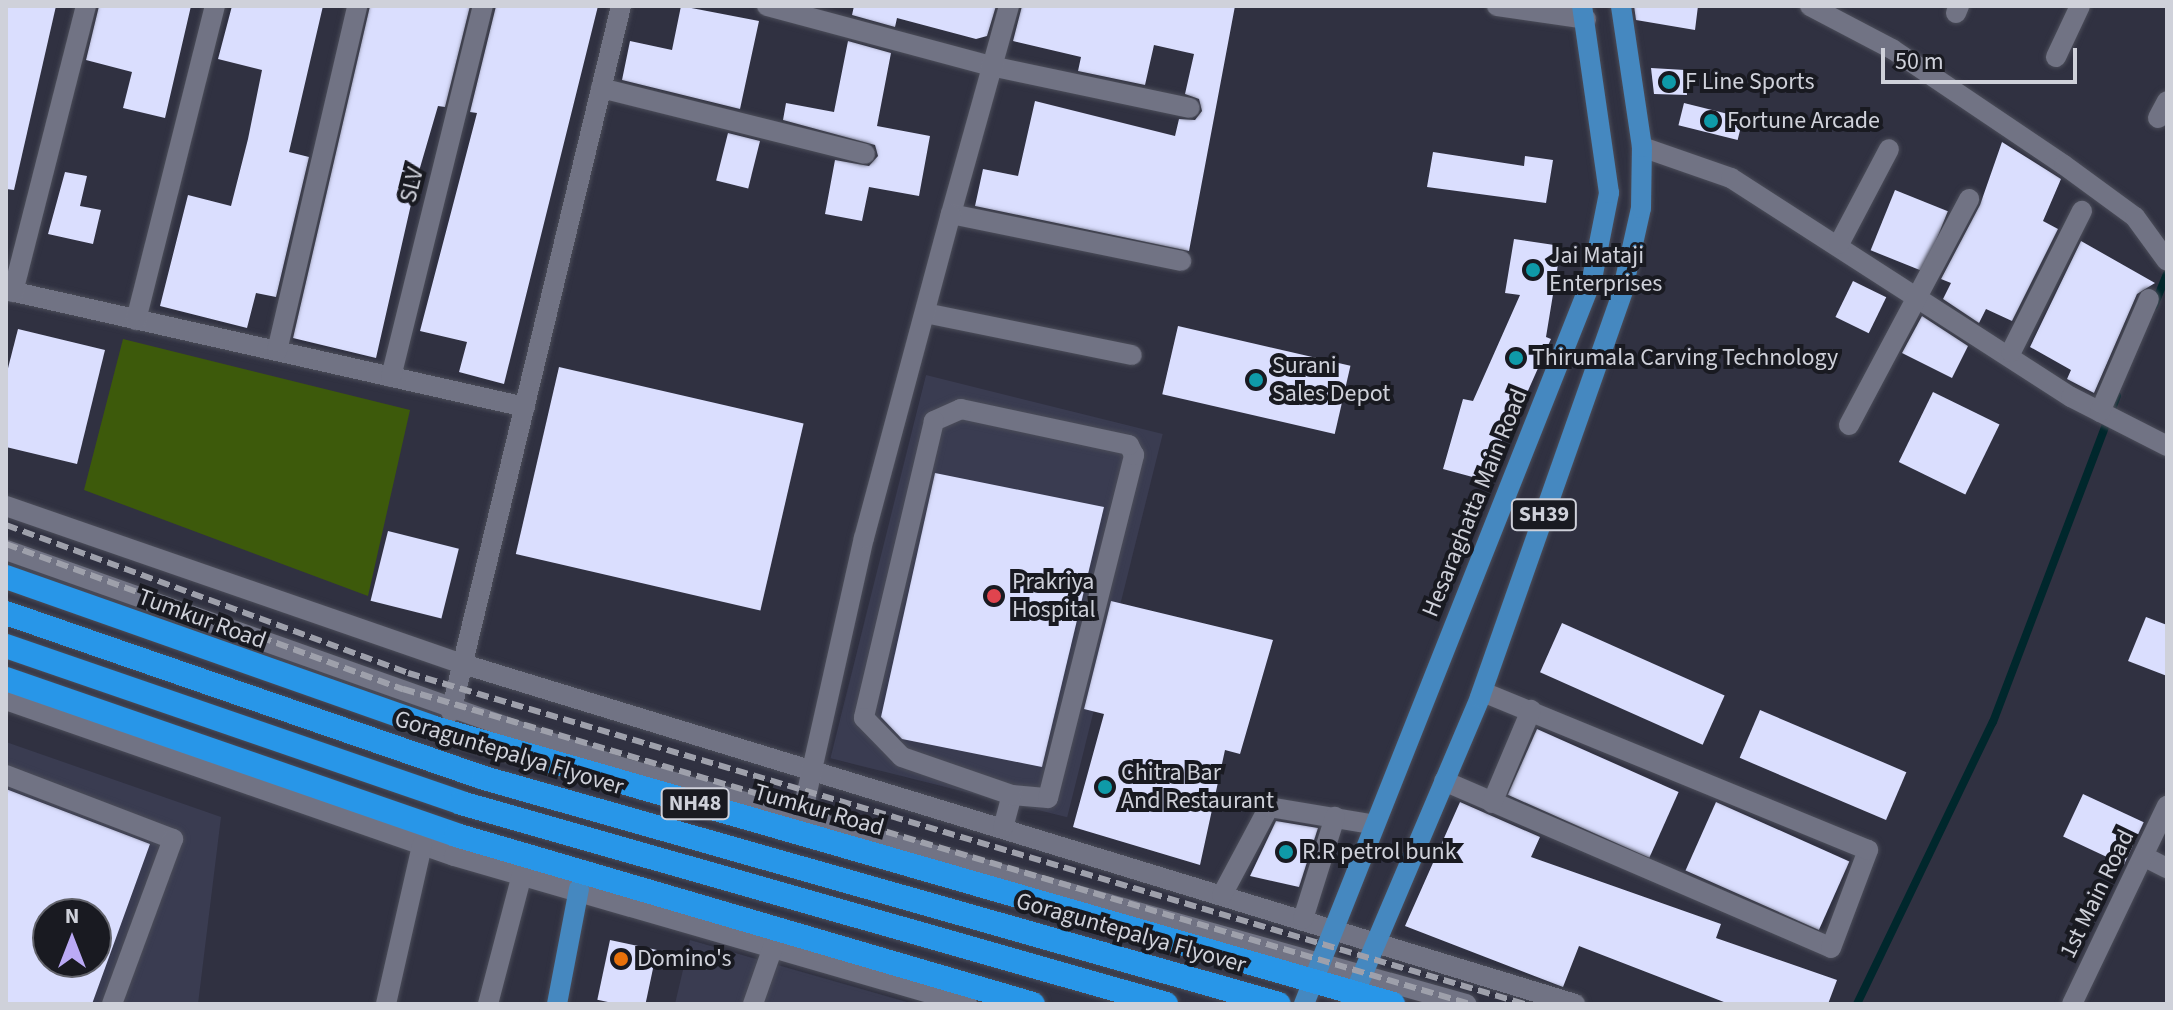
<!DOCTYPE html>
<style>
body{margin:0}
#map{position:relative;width:2173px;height:1010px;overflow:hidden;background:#303141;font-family:"Source Sans 3",sans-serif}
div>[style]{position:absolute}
.built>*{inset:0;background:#3a3c51;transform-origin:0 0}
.green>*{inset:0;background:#3d5a0b}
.stream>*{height:8px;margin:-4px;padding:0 4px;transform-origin:4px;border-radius:4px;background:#00272c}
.building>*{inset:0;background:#dadefe;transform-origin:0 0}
.roads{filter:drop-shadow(0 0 2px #4b4d59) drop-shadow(0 0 2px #4b4d59)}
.minor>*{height:20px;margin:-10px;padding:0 10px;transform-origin:10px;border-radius:10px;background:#717384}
.major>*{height:20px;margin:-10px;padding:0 10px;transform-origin:10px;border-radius:10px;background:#4588c0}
.highway>*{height:24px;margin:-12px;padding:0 12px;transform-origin:12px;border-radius:12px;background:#2896e8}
.rail>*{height:6px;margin-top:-3px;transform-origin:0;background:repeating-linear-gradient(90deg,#9ea0ab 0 12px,transparent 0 18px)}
.dots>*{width:22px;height:22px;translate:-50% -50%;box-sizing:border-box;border:4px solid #191a21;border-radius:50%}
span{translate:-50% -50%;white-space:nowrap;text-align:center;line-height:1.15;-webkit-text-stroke:8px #191a21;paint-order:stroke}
.shield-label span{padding:2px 6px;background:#191a21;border:2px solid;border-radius:6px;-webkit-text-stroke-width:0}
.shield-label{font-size:22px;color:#cfd1da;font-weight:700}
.poi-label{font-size:24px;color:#cfd1da}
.left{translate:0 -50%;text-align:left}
.street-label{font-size:24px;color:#cfd1da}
.frame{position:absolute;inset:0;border:8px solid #cfd1da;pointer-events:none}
.north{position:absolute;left:32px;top:898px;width:80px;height:80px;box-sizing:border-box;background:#191a21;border:2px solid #62636b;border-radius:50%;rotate:0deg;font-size:22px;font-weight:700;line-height:32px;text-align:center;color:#cfd1da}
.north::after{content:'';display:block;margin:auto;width:28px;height:36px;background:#bbaaf6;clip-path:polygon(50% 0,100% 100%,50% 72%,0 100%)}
.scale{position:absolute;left:1881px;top:48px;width:196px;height:36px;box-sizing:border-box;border:4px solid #cfd1da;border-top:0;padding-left:10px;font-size:24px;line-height:28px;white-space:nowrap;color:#cfd1da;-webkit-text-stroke:6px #191a21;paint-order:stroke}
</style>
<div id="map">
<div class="built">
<div style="left:926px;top:375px;width:244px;height:395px;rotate:14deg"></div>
<div style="clip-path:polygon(evenodd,6px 742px,221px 817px,198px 1004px,6px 1004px,6px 742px,48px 914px,96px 914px,96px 962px,48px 962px,48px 914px)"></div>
<div style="clip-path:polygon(690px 940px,914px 1004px,675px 1004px)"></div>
</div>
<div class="green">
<div style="clip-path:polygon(123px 339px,410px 410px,368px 596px,84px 490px)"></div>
</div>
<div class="stream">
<div style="left:2154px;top:306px;width:35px;rotate:-68deg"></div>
<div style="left:1857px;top:1004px;width:313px;rotate:-64.3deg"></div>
<div style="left:1993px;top:722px;width:349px;rotate:-69.2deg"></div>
</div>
<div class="building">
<div style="clip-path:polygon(6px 6px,56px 6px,14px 190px,6px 189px)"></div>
<div style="clip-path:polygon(99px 6px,191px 6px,165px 118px,123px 108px,132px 72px,86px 60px)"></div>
<div style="clip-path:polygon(232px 6px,323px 6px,289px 152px,309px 157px,276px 297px,256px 293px,247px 328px,160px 306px,188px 195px,231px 206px,248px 139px,262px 70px,218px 59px)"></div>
<div style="clip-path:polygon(370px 6px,470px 6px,445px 107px,438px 106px,417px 178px,376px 358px,293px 338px)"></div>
<div style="clip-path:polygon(496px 6px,598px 6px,504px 384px,459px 372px,467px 342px,420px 331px,477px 113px,470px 112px)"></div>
<div style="clip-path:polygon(681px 6px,759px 21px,740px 109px,622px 80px,630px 41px,672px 50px)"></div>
<div style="clip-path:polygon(854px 6px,996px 6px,987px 36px,976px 39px,897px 18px,895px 27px,852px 15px)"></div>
<div style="clip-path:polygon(1022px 6px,1235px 6px,1189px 251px,975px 206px,983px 169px,1018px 176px,1035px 101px,1175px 136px,1179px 119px,1195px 120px,1202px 111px,1199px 99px,1185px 94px,1194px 54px,1154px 45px,1145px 85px,1078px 71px,1081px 57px,1013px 41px)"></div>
<div style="clip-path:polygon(1634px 6px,1698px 6px,1695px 30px,1636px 20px)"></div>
<div style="clip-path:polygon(848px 41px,891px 53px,877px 126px,930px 136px,919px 196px,869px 187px,862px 221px,825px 214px,835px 160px,869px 166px,878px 156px,875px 145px,783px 120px,786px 103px,834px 112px)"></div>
<div style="clip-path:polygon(1651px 68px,1685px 70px,1687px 95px,1654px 94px)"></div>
<div style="left:1684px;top:103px;width:61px;height:23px;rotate:14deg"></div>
<div style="left:728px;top:133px;width:33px;height:49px;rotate:14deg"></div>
<div style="clip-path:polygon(2002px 142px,2061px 179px,2043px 221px,2058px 229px,2012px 321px,1986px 309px,1979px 323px,1943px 299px,1951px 283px,1941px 279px,1980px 205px)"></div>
<div style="clip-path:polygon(1433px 152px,1524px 166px,1525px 156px,1553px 160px,1546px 203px,1427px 187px)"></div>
<div style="clip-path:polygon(65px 172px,87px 176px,80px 206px,101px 210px,93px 244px,48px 234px)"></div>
<div style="left:1895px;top:190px;width:57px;height:65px;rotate:22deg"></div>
<div style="clip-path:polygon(1514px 239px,1561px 246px,1546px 337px,1551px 339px,1519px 411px,1510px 409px,1491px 482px,1443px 469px,1463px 399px,1473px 401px,1520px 295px,1505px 293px)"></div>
<div style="clip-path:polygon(2081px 241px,2155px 283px,2137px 294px,2094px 393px,2067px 379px,2071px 370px,2030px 347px)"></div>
<div style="left:1853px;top:281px;width:37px;height:40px;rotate:26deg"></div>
<div style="clip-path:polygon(1922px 316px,1968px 346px,1952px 378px,1902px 353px)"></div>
<div style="left:1178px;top:326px;width:177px;height:70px;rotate:13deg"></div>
<div style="clip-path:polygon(18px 329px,105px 350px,77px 464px,6px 447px,6px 376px)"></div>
<div style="left:559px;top:367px;width:251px;height:192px;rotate:13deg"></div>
<div style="left:1933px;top:392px;width:74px;height:78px;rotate:26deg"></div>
<div style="clip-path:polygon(935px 473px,1104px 507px,1042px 767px,902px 739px,881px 717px)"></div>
<div style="left:388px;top:531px;width:73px;height:72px;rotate:14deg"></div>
<div style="clip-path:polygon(1111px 601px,1273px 640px,1240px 754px,1225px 750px,1200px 865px,1073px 827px,1104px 714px,1084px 709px)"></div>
<div style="clip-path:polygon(2146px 617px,2167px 625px,2167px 676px,2128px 661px)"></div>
<div style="left:1562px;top:623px;width:178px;height:54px;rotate:24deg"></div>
<div style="left:1760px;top:710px;width:159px;height:52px;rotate:23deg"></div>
<div style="left:1537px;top:729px;width:155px;height:72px;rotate:24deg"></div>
<div style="clip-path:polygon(evenodd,6px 789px,150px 844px,92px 1004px,6px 1004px,6px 789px,48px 914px,96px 914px,96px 962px,48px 962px,48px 914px)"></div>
<div style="left:2083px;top:794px;width:67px;height:47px;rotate:25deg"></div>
<div style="clip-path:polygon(1460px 802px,1540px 837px,1531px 857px,1721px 924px,1716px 938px,1837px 980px,1828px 1004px,1729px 1004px,1579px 946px,1563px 987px,1405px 926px)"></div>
<div style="left:1716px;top:802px;width:146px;height:75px;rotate:24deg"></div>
<div style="clip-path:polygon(1276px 821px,1318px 828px,1299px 887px,1250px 876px)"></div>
<div style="left:610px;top:940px;width:48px;height:61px;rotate:12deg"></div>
</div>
<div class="roads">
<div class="minor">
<div style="left:767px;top:6px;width:232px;rotate:15deg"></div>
<div style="left:991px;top:66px;width:203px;rotate:11.9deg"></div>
<div style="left:1009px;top:6px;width:216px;rotate:105.6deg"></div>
<div style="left:951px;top:214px;width:235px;rotate:11.5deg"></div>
<div style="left:1497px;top:6px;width:90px;rotate:8.3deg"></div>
<div style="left:1810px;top:6px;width:93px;rotate:27.7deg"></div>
<div style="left:1892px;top:49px;width:207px;rotate:34deg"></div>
<div style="left:2064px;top:165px;width:88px;rotate:36.2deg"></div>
<div style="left:2135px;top:217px;width:54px;rotate:54deg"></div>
<div style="left:1956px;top:13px;width:8px;rotate:-67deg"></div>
<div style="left:2056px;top:57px;width:56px;rotate:-64.8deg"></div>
<div style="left:601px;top:88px;width:272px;rotate:14deg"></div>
<div style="left:2158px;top:118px;width:19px;rotate:-62deg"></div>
<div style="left:1642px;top:147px;width:94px;rotate:19.2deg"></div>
<div style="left:1731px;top:178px;width:404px;rotate:32.8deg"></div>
<div style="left:2071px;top:397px;width:108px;rotate:27deg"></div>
<div style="left:1839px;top:244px;width:107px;rotate:-62.2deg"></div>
<div style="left:6px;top:290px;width:532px;rotate:12.7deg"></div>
<div style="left:13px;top:292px;width:295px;rotate:-75.7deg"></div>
<div style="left:925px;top:313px;width:211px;rotate:11.5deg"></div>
<div style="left:136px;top:320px;width:324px;rotate:-75.9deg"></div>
<div style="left:277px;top:351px;width:354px;rotate:-76.9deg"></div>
<div style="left:2011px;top:352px;width:158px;rotate:-63.3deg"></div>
<div style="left:391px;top:377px;width:382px;rotate:-76.1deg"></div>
<div style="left:2100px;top:412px;width:123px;rotate:-66.6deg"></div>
<div style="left:1849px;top:425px;width:256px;rotate:-62deg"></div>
<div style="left:6px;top:506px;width:484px;rotate:19.1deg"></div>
<div style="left:463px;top:664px;width:1163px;rotate:17deg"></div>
<div style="left:6px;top:550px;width:651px;rotate:19.46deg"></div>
<div style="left:620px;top:767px;width:879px;rotate:15.65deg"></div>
<div style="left:6px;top:700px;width:474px;rotate:19.2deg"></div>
<div style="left:454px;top:856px;width:534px;rotate:16.09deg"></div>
<div style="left:451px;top:712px;width:726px;rotate:-76.46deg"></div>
<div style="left:6px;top:775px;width:179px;rotate:21deg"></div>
<div style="left:173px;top:839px;width:176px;rotate:110.3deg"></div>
<div style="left:1444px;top:781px;width:421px;rotate:23.3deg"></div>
<div style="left:1831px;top:948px;width:105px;rotate:-69.3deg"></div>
<div style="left:1868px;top:850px;width:417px;rotate:-157.7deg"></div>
<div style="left:1492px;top:803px;width:101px;rotate:-67.2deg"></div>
<div style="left:799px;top:828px;width:297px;rotate:-77.4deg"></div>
<div style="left:864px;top:538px;width:335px;rotate:-75deg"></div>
<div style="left:1003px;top:828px;width:34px;rotate:-75deg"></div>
<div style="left:1012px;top:795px;width:36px;rotate:5deg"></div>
<div style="left:1048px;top:798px;width:354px;rotate:-75.9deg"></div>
<div style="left:1134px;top:455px;width:11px;rotate:-117deg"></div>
<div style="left:1129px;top:445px;width:172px;rotate:-167.9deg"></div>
<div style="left:961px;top:409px;width:30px;rotate:156deg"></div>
<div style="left:934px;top:421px;width:305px;rotate:103.3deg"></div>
<div style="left:864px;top:718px;width:54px;rotate:45.7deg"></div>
<div style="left:902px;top:757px;width:116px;rotate:19.1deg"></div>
<div style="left:2145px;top:857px;width:25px;rotate:27deg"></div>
<div style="left:1222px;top:895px;width:100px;rotate:-61.9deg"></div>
<div style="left:1269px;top:807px;width:103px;rotate:9.5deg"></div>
<div style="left:1303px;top:919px;width:107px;rotate:-72.6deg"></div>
<div style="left:386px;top:1004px;width:163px;rotate:-77.2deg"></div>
<div style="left:488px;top:1004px;width:134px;rotate:-75.3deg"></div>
<div style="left:753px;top:1004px;width:60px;rotate:-70.7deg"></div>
<div style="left:2072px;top:1004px;width:220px;rotate:-64.4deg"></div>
</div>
<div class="major">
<div style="left:557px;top:1004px;width:117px;rotate:-79.2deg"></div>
<div style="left:1304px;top:1004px;width:780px;rotate:-68.33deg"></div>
<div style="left:1592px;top:279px;width:88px;rotate:-78.8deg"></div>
<div style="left:1609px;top:193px;width:189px;rotate:-98.2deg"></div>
<div style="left:1350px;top:1004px;width:333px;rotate:-67deg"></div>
<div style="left:1480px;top:697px;width:428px;rotate:-70.6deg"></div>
<div style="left:1622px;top:293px;width:87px;rotate:-77.4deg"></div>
<div style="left:1641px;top:208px;width:61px;rotate:-89.1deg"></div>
<div style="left:1642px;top:147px;width:143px;rotate:-98.5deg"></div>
</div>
<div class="highway">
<div style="left:6px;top:577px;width:451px;rotate:19.4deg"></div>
<div style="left:431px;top:727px;width:1001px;rotate:16.06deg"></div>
<div style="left:6px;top:613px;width:506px;rotate:19.04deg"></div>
<div style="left:484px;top:778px;width:826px;rotate:15.87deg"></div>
<div style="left:6px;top:646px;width:481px;rotate:19deg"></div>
<div style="left:461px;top:803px;width:733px;rotate:15.91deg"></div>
<div style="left:6px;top:679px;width:476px;rotate:19.1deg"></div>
<div style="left:456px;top:835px;width:601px;rotate:16.33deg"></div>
</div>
</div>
<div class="rail">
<div style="left:6px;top:525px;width:428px;rotate:20.2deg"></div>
<div style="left:408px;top:673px;width:1165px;rotate:16.51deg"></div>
<div style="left:6px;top:544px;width:423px;rotate:20.1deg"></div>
<div style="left:403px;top:689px;width:1113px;rotate:16.45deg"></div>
</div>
<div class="dots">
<div style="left:1669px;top:82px;background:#0f9aa8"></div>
<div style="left:1711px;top:121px;background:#0f9aa8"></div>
<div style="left:1533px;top:270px;background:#0f9aa8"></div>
<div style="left:1516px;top:358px;background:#0f9aa8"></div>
<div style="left:1256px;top:380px;background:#0f9aa8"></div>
<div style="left:994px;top:596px;background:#e0444e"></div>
<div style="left:1105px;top:787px;background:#0f9aa8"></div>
<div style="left:1286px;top:852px;background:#0f9aa8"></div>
<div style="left:621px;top:959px;background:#e8710a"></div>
</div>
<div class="shield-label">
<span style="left:1544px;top:515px">SH39</span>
<span style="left:695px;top:804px">NH48</span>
</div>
<div class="poi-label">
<span class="left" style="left:1685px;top:82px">F Line Sports</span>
<span class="left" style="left:1727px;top:121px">Fortune Arcade</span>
<span class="left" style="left:1549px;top:270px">Jai Mataji<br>Enterprises</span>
<span class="left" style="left:1532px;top:358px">Thirumala Carving Technology</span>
<span class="left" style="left:1272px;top:380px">Surani<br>Sales Depot</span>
<span class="left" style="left:1012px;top:596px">Prakriya<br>Hospital</span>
<span class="left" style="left:1121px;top:787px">Chitra Bar<br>And Restaurant</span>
<span class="left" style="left:1302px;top:852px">R.R petrol bunk</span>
<span class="left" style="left:637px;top:959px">Domino's</span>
</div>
<div class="street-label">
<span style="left:412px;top:185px;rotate:-76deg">SLV</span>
<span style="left:1475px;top:503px;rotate:-68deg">Hesaraghatta Main Road</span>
<span style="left:202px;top:619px;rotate:20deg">Tumkur Road</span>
<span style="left:509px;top:753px;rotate:17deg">Goraguntepalya Flyover</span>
<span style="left:819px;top:810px;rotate:16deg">Tumkur Road</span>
<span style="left:2097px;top:894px;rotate:-64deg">1st Main Road</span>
<span style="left:1131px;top:933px;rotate:16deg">Goraguntepalya Flyover</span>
</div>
<div class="frame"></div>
<div class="north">N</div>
<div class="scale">50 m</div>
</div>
